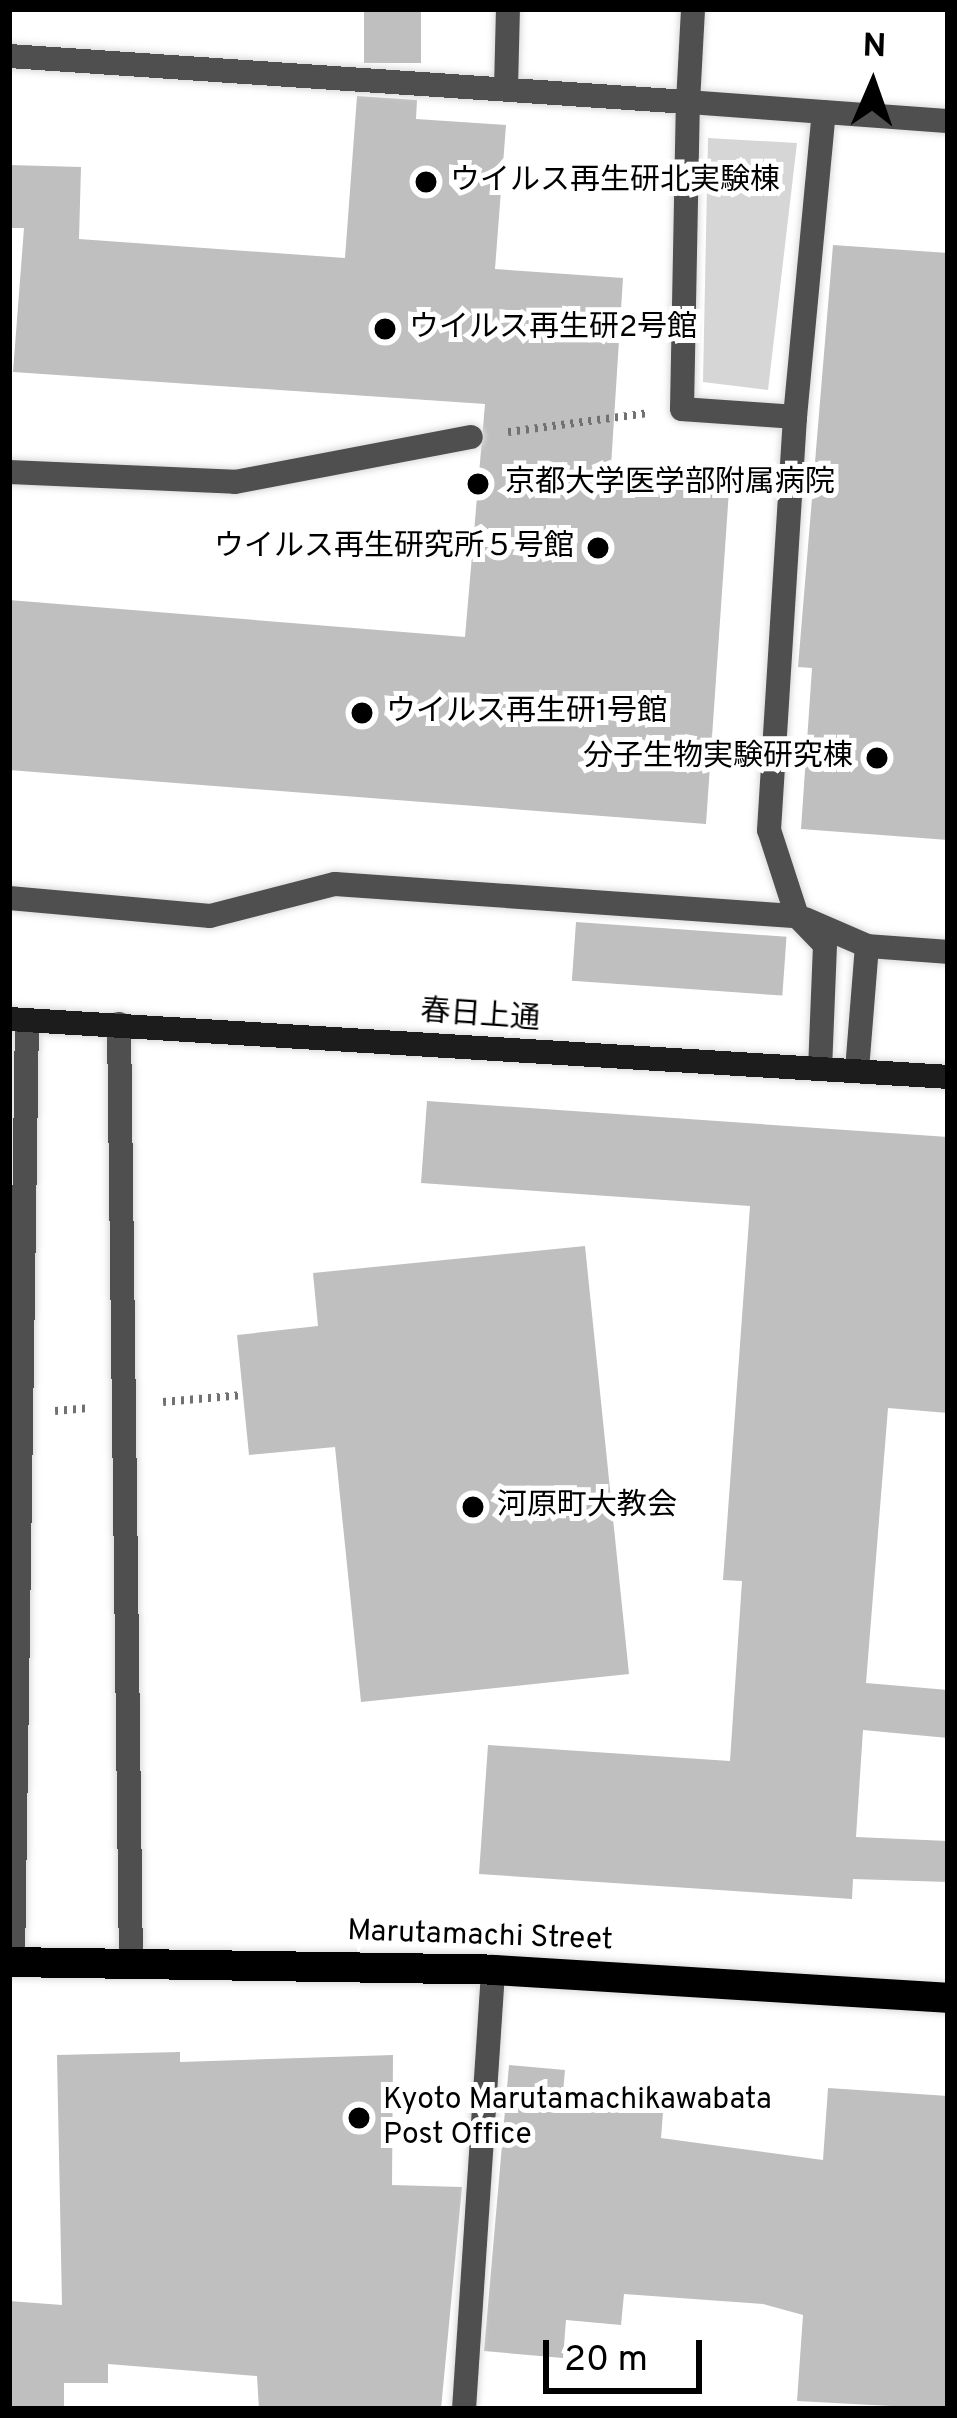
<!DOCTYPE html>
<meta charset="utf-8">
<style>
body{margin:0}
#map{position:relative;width:957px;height:2418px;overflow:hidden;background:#fff;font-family:Overpass,"Noto Sans JP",sans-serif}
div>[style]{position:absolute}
.green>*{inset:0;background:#d6d6d6}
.building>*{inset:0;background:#bfbfbf;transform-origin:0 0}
.path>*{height:8px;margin-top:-4px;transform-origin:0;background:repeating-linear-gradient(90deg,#717171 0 3px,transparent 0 9px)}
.roads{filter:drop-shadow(0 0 3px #dbdbdb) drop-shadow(0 0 3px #dbdbdb)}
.lane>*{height:24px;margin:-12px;padding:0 12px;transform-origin:12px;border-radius:12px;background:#4f4f4f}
.street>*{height:24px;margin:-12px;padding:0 12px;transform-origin:12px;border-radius:12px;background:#4f4f4f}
.secondary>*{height:24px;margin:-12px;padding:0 12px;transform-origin:12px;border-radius:12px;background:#1c1c1c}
.primary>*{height:30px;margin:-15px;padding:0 15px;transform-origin:15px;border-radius:15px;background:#000}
.dots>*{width:33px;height:33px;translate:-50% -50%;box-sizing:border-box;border:6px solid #fff;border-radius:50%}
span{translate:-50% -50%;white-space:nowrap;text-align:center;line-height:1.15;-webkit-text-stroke:10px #fff;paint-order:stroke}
.poi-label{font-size:30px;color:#000}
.left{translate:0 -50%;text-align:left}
.right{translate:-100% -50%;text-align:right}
.street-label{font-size:30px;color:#000}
.frame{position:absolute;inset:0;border:12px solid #000;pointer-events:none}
.north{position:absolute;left:813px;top:24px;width:120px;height:120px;-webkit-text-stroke:9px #fff;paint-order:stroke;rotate:2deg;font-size:33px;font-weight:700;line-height:48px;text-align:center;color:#000}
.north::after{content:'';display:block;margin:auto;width:42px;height:54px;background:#000;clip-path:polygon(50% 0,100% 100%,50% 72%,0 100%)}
.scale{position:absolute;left:543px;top:2340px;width:159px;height:54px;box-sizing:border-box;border:6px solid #000;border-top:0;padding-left:15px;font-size:36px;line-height:42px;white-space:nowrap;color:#000;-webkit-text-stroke:9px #fff;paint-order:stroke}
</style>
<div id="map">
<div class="green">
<div style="clip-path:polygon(708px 138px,797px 143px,768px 390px,703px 382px)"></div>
</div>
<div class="building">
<div style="left:364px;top:9px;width:57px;height:54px"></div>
<div style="clip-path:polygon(357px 96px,417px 100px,416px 119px,506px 125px,495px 269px,623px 278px,611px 466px,730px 476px,706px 824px,9px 770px,9px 600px,465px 637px,485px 404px,13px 372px,24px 228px,9px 228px,9px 165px,81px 167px,79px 239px,345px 258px)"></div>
<div style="clip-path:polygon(833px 245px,948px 253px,948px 840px,801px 829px,812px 668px,798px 667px)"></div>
<div style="left:576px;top:922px;width:211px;height:59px;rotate:4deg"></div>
<div style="clip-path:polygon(427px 1101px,948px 1137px,948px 1413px,888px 1408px,866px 1683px,948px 1690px,948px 1738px,863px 1730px,856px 1837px,948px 1841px,948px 1882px,853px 1879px,852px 1899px,479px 1874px,488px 1745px,730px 1761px,742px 1581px,723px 1580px,750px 1206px,421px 1183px)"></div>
<div style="clip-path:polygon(585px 1246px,629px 1674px,361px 1702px,335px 1447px,249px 1455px,237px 1335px,318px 1326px,313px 1273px)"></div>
<div style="clip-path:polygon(180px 2052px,180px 2062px,393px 2055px,392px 2185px,462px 2187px,441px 2409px,259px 2409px,257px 2376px,108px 2364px,108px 2383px,64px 2383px,64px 2409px,10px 2409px,9px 2301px,62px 2305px,57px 2055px)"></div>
<div style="clip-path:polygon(509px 2065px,565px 2070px,563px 2092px,664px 2099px,661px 2138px,823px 2160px,828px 2088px,948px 2096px,948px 2409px,797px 2401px,803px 2315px,763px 2304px,624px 2294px,621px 2325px,566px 2320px,563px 2358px,484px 2351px)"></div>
</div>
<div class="path">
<div style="left:508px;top:432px;width:141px;rotate:-7.7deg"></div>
<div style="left:163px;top:1402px;width:80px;rotate:-5deg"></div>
<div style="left:55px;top:1411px;width:33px;rotate:-5deg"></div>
</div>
<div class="roads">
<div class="lane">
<div style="left:9px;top:56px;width:681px;rotate:3.88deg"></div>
<div style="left:688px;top:102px;width:93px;rotate:-86.9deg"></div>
<div style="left:795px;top:417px;width:306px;rotate:-84.6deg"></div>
<div style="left:9px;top:472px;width:226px;rotate:2.5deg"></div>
<div style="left:235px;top:482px;width:240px;rotate:-10.8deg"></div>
<div style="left:9px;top:898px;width:202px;rotate:5.1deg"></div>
<div style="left:210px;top:916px;width:129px;rotate:-14.4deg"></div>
<div style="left:335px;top:884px;width:463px;rotate:4deg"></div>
<div style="left:797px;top:916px;width:90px;rotate:-108deg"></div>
<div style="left:769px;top:830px;width:414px;rotate:-86.4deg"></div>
<div style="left:795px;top:417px;width:113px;rotate:-176deg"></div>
<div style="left:682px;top:409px;width:307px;rotate:-88.9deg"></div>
<div style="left:688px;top:102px;width:261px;rotate:4.2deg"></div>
<div style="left:797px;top:916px;width:40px;rotate:46deg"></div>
<div style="left:825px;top:945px;width:123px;rotate:92.3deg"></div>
<div style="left:805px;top:919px;width:68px;rotate:23.5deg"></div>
<div style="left:119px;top:1024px;width:941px;rotate:89.27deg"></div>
<div style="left:857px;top:1070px;width:124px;rotate:-85.4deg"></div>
<div style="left:867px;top:946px;width:81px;rotate:4.2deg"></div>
</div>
<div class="street">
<div style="left:506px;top:89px;width:80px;rotate:-88.6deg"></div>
<div style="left:13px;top:1962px;width:942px;rotate:-89.15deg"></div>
<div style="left:464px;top:2409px;width:440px;rotate:-86.2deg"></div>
</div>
<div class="secondary">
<div style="left:9px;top:1019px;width:941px;rotate:3.53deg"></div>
</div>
<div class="primary">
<div style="left:9px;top:1962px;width:484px;rotate:0.9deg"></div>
<div style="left:493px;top:1970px;width:456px;rotate:3.5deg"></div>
</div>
</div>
<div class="dots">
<div style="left:426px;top:182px;background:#000"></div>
<div style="left:385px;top:329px;background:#000"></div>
<div style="left:478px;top:484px;background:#000"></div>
<div style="left:598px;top:548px;background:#000"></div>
<div style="left:362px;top:713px;background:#000"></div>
<div style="left:877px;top:758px;background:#000"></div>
<div style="left:473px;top:1507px;background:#000"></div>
<div style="left:359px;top:2118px;background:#000"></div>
</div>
<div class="poi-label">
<span class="left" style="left:450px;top:182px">ウイルス再生研北実験棟</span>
<span class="left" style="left:409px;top:329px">ウイルス再生研2号館</span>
<span class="left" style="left:505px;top:484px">京都大学医学部附属病院</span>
<span class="right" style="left:574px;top:548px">ウイルス再生研究所５号館</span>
<span class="left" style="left:386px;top:713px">ウイルス再生研1号館</span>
<span class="right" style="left:853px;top:758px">分子生物実験研究棟</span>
<span class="left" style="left:497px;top:1507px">河原町大教会</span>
<span class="left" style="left:383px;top:2118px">Kyoto Marutamachikawabata<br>Post Office</span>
</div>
<div class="street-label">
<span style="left:480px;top:1017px;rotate:4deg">春日上通</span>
<span style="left:480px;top:1937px;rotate:2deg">Marutamachi Street</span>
</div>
<div class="frame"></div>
<div class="north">N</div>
<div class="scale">20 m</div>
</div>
